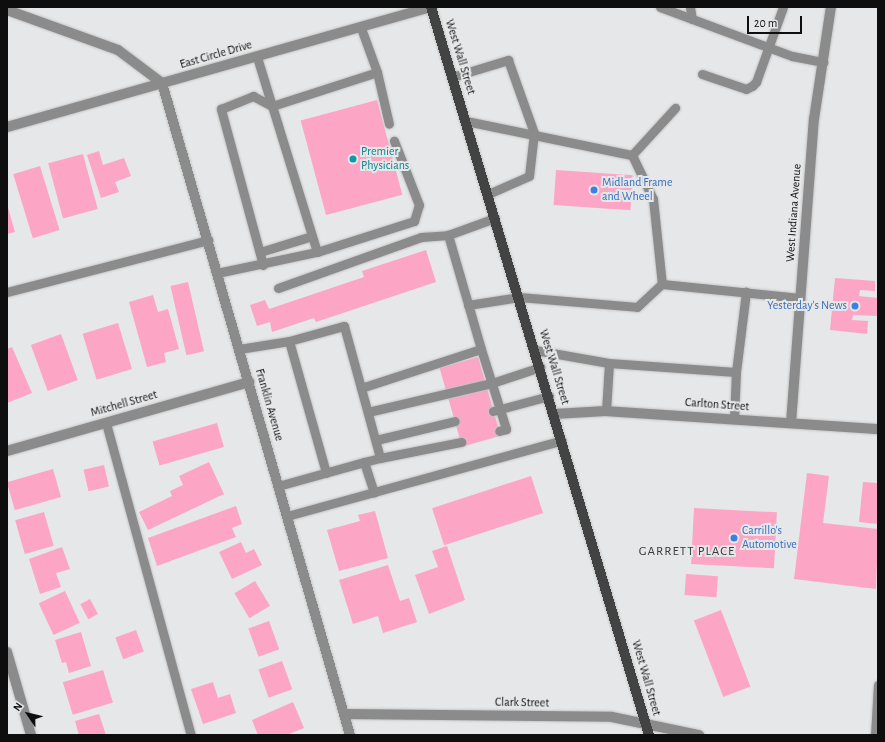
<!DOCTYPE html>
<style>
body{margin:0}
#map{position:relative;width:885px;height:742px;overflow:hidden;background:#e6e7e8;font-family:"Alegreya Sans",sans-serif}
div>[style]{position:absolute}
.building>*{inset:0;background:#fda5c5;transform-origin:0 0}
.roads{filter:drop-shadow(0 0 1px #c3c4c5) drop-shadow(0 0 1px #c3c4c5)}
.service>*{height:9px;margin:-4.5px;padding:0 4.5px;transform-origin:4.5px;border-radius:4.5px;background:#8c8b8c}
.minor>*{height:10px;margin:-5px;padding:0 5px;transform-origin:5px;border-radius:5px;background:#8c8b8c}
.primary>*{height:10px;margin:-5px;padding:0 5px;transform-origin:5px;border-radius:5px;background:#434343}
.dots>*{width:11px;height:11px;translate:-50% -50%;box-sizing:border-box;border:2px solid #e6e7e8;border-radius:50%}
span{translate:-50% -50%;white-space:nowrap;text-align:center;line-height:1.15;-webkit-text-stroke:4px #e6e7e8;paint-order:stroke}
.street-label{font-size:12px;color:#0e0e0e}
.culture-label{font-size:12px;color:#0d838f}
.left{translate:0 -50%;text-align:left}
.shop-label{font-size:12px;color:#366cbe}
.right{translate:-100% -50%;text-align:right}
.neighbourhood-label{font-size:13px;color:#393a3b;letter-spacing:1px}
.frame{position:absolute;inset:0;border:8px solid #0e0e0e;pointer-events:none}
.north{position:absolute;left:8px;top:694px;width:40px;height:40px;-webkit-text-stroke:3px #e6e7e8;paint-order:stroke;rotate:305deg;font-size:11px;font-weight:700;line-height:16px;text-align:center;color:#0e0e0e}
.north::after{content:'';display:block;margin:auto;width:14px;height:18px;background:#0e0e0e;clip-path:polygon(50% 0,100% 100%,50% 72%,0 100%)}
.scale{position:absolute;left:747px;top:16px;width:55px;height:18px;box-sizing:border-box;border:2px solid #0e0e0e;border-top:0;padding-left:5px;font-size:12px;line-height:14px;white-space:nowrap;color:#0e0e0e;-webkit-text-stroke:3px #e6e7e8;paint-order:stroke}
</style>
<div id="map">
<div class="building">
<div style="left:377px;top:100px;width:98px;height:79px;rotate:75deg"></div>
<div style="clip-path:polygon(99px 151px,103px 165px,124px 158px,131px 176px,115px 182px,119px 192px,101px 198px,87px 155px)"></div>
<div style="left:83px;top:154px;width:57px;height:36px;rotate:75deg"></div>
<div style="left:40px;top:166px;width:67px;height:28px;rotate:73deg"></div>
<div style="left:556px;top:170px;width:77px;height:35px;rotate:4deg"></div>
<div style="clip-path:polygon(7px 204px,15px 232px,7px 234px)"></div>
<div style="clip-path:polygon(426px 250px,436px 282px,316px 322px,314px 318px,272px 332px,270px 322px,257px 326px,250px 305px,265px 300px,269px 309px,364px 277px,362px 271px)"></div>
<div style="clip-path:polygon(835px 278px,875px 281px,875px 291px,860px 290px,859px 296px,878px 298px,878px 316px,853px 315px,852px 320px,868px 321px,867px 334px,830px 330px)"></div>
<div style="left:188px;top:282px;width:71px;height:18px;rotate:77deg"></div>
<div style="clip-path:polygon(153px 295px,158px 312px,168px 309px,179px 349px,164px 353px,166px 362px,147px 367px,129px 302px)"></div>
<div style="left:118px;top:323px;width:48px;height:37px;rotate:73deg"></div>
<div style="left:61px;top:334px;width:49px;height:32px;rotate:70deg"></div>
<div style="clip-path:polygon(12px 347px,32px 393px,7px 403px,7px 349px)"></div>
<div style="left:478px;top:357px;width:82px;height:40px;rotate:74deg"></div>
<div style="left:217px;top:423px;width:25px;height:67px;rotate:74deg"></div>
<div style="clip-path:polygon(209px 462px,224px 494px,148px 530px,139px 512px,172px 496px,170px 491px,183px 485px,179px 476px)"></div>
<div style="left:104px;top:465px;width:22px;height:21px;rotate:77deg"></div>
<div style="left:53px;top:469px;width:29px;height:48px;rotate:74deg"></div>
<div style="clip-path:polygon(807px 473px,829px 476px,823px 523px,878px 529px,876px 589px,794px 579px)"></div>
<div style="left:531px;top:476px;width:39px;height:104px;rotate:72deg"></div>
<div style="clip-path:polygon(863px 482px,878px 483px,878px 524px,859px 522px)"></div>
<div style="clip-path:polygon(236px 506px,242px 524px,232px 528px,236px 537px,157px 566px,148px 538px)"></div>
<div style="left:694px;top:508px;width:83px;height:56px;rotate:3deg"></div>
<div style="clip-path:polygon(375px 511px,388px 558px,339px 571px,327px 530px,360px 521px,358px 515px)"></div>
<div style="left:44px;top:512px;width:35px;height:30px;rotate:74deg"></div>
<div style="clip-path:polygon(241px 542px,246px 553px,254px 549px,262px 565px,232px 579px,219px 552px)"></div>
<div style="clip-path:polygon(447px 546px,465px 600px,429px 614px,415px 575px,438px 567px,432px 551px)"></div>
<div style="clip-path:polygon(62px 547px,70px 569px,56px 573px,61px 587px,40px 594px,29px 559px)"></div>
<div style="clip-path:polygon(388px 565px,400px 601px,409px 598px,417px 622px,383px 633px,378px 616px,353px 624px,339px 580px)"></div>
<div style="left:686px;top:574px;width:32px;height:21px;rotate:4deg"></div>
<div style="left:255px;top:581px;width:29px;height:24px;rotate:59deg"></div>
<div style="left:65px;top:591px;width:35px;height:29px;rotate:65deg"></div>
<div style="left:90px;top:599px;width:17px;height:11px;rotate:62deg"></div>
<div style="left:721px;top:610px;width:82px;height:29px;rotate:69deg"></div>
<div style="left:269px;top:621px;width:30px;height:22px;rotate:70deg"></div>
<div style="left:136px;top:630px;width:23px;height:22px;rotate:70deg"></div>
<div style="clip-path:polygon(81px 632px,91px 666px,69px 673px,66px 662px,62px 663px,55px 640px)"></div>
<div style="left:282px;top:661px;width:30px;height:25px;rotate:70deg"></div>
<div style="left:103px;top:670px;width:34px;height:42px;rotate:73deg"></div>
<div style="clip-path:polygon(213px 682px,218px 698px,230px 694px,236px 713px,203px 724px,191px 689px)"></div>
<div style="clip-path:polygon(293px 702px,304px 728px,287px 735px,258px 735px,252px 720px)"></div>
<div style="clip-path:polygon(99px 714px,106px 735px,79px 735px,75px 721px)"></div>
</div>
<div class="roads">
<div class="service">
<div style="left:660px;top:7px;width:141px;rotate:20.4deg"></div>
<div style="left:792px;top:56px;width:32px;rotate:11deg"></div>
<div style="left:690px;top:7px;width:12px;rotate:81deg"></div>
<div style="left:361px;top:28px;width:47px;rotate:70deg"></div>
<div style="left:377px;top:72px;width:53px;rotate:77deg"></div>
<div style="left:257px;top:57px;width:51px;rotate:73deg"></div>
<div style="left:702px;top:74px;width:46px;rotate:18.8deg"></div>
<div style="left:746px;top:89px;width:7px;rotate:-27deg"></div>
<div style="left:752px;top:86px;width:6px;rotate:-45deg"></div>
<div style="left:756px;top:82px;width:80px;rotate:-70.2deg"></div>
<div style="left:452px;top:77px;width:59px;rotate:-16.9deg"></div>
<div style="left:508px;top:60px;width:77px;rotate:70.4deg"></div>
<div style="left:534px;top:133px;width:43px;rotate:96.6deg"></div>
<div style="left:529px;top:176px;width:45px;rotate:156.3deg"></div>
<div style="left:466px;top:121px;width:169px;rotate:11.6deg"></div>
<div style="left:632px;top:155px;width:49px;rotate:64.5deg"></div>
<div style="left:653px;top:199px;width:85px;rotate:84deg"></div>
<div style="left:632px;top:155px;width:64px;rotate:-47.5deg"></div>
<div style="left:260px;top:252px;width:54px;rotate:-17.1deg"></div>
<div style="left:317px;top:252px;width:102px;rotate:-17.7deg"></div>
<div style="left:414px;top:221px;width:17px;rotate:-73deg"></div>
<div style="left:419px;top:205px;width:69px;rotate:-111.3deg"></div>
<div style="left:263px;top:265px;width:162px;rotate:-105.1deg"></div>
<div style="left:221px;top:109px;width:35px;rotate:-22deg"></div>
<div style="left:253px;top:96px;width:21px;rotate:28deg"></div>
<div style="left:217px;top:273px;width:102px;rotate:-11.9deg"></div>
<div style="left:317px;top:252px;width:153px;rotate:-107.1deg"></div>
<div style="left:272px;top:106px;width:110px;rotate:-17.9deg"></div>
<div style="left:278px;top:288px;width:152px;rotate:-19.6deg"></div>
<div style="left:421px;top:237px;width:27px;rotate:-4deg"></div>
<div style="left:7px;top:292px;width:208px;rotate:-14.5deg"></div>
<div style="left:468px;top:305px;width:52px;rotate:-8.9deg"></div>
<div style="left:519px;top:297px;width:118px;rotate:4.8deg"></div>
<div style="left:637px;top:307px;width:34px;rotate:-43deg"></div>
<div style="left:662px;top:284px;width:139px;rotate:5.8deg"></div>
<div style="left:289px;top:341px;width:137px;rotate:74.3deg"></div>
<div style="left:239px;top:349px;width:51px;rotate:-9.1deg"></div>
<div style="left:289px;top:341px;width:57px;rotate:-15.3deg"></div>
<div style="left:344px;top:326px;width:137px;rotate:74.7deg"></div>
<div style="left:380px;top:458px;width:16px;rotate:166deg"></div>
<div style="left:481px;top:349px;width:119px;rotate:-106.1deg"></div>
<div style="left:448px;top:235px;width:50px;rotate:-19.9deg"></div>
<div style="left:535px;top:350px;width:75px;rotate:10deg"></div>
<div style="left:361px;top:388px;width:126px;rotate:-18deg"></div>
<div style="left:481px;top:349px;width:84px;rotate:72.6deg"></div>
<div style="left:506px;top:429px;width:7px;rotate:164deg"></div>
<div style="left:493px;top:411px;width:58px;rotate:-15deg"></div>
<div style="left:606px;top:411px;width:48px;rotate:-86.4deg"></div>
<div style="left:609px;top:363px;width:127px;rotate:4.1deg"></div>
<div style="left:736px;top:372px;width:81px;rotate:-82.9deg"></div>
<div style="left:368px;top:412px;width:127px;rotate:-13.2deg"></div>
<div style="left:492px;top:383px;width:51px;rotate:-18.4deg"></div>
<div style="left:734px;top:419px;width:47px;rotate:-87.6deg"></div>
<div style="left:106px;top:423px;width:323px;rotate:74.8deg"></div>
<div style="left:376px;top:440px;width:81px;rotate:-13.5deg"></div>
<div style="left:380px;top:458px;width:83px;rotate:-11.2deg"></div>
<div style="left:278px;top:486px;width:89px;rotate:-15.6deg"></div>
<div style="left:364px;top:462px;width:32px;rotate:72deg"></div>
<div style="left:287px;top:516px;width:285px;rotate:-15.4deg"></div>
<div style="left:875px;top:735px;width:50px;rotate:-86.6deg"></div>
</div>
<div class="minor">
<div style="left:7px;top:10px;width:118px;rotate:19.8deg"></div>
<div style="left:118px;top:50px;width:55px;rotate:36.9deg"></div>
<div style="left:162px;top:83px;width:679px;rotate:73.92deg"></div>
<div style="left:7px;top:127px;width:442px;rotate:-15.8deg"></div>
<div style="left:554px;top:414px;width:52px;rotate:-3.3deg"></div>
<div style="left:606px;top:411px;width:273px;rotate:3.8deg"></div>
<div style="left:791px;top:423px;width:305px;rotate:-85.7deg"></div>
<div style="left:814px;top:119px;width:113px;rotate:-81.4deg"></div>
<div style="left:7px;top:451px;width:252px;rotate:-15.9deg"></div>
<div style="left:7px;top:652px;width:86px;rotate:73.9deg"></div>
<div style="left:344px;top:714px;width:268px;rotate:0.6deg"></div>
<div style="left:612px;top:717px;width:89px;rotate:11.7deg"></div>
</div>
<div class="primary">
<div style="left:431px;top:7px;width:760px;rotate:73.33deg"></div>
</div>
</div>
<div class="dots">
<div style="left:353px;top:159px;background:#0f9aa8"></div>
<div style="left:594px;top:190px;background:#3f7fe0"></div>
<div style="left:855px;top:306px;background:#3f7fe0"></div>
<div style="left:734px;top:538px;background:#3f7fe0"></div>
</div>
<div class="street-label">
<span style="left:216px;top:55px;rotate:-16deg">East Circle Drive</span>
<span style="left:460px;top:57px;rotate:73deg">West Wall Street</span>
<span style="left:794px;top:213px;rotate:-86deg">West Indiana Avenue</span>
<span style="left:554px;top:367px;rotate:73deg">West Wall Street</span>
<span style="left:124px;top:404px;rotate:-16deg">Mitchell Street</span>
<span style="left:269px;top:405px;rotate:74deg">Franklin Avenue</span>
<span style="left:717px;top:405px;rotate:4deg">Carlton Street</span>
<span style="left:646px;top:678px;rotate:74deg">West Wall Street</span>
<span style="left:522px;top:703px;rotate:1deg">Clark Street</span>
</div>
<div class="culture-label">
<span class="left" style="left:361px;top:159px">Premier<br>Physicians</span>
</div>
<div class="shop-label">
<span class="left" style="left:602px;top:190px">Midland Frame<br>and Wheel</span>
<span class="right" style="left:847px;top:306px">Yesterday's News</span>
<span class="left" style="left:742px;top:538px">Carrillo's<br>Automotive</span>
</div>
<div class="neighbourhood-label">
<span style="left:687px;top:552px">GARRETT PLACE</span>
</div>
<div class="frame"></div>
<div class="north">N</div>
<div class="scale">20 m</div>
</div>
